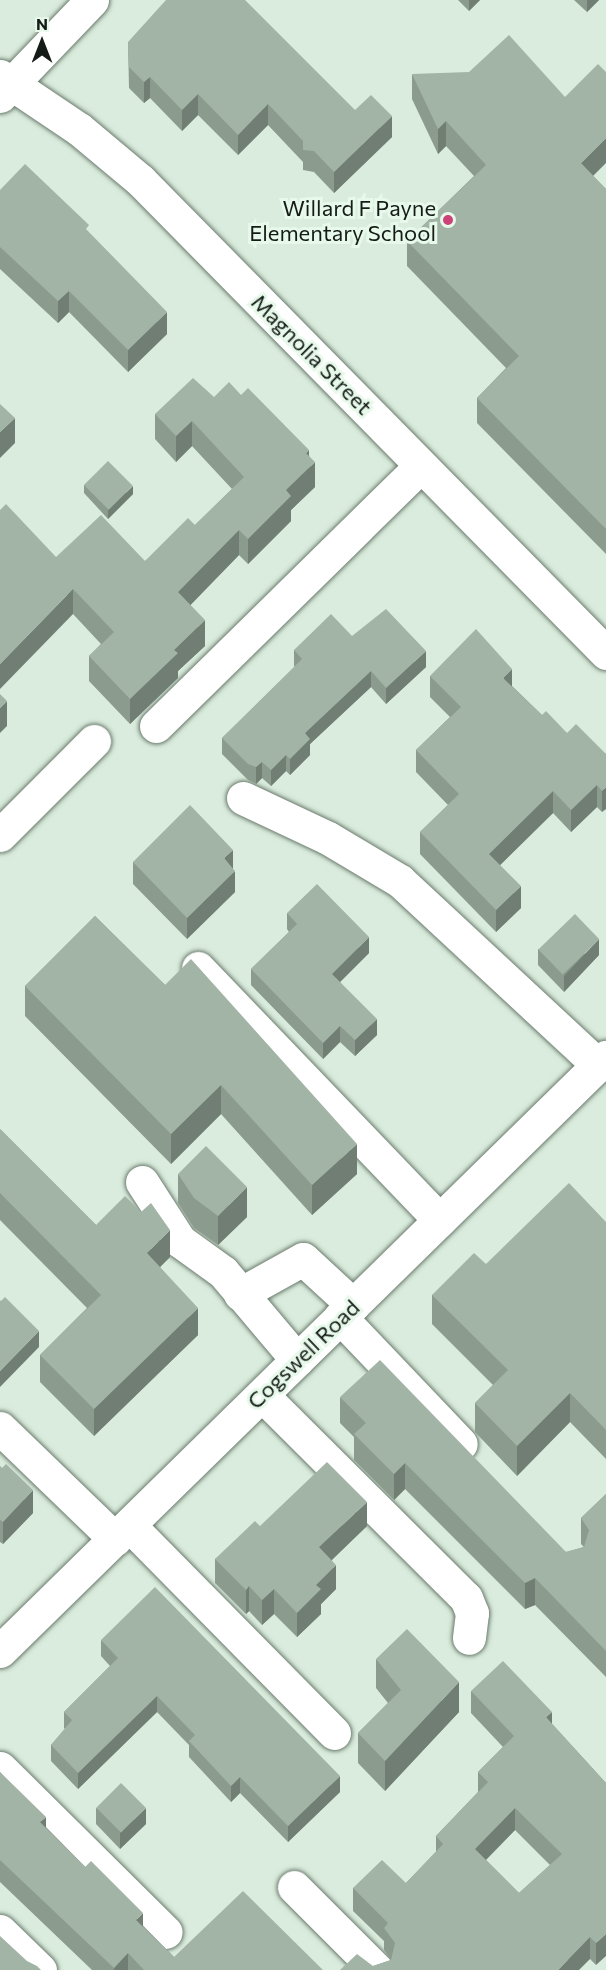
<!DOCTYPE html>
<style>
body{margin:0}
#map{position:relative;width:606px;height:1970px;overflow:hidden;background:#daecdd;font-family:Commissioner,sans-serif}
div>[style]{position:absolute}
.roads{filter:drop-shadow(0 0 2px #6a7b6d) drop-shadow(0 0 2px #6a7b6d)}
.minor>*{height:33px;margin:-16.5px;padding:0 16.5px;transform-origin:16.5px;border-radius:16.5px;background:#fff}
.wall>*{inset:0;background:#8b9b8e}
.shaded-wall>*{inset:0;background:#717e74}
.building>*{inset:0;background:#a2b4a5;transform-origin:0 0}
.dots>*{width:16px;height:16px;translate:-50% -50%;box-sizing:border-box;border:3px solid #e7f9ea;border-radius:50%}
span{translate:-50% -50%;white-space:nowrap;text-align:center;line-height:1.15;-webkit-text-stroke:6px #e7f9ea;paint-order:stroke}
.poi-label{font-size:22px;color:#151c17}
.right{translate:-100% -50%;text-align:right}
.street-label{font-size:22px;color:#151c17}
.north{position:absolute;left:12px;top:12px;width:60px;height:60px;-webkit-text-stroke:4px #e7f9ea;paint-order:stroke;rotate:0deg;font-size:16px;font-weight:700;line-height:24px;text-align:center;color:#151c17}
.north::after{content:'';display:block;margin:auto;width:21px;height:27px;background:#151c17;clip-path:polygon(50% 0,100% 100%,50% 72%,0 100%)}
</style>
<div id="map">
<div class="roads">
<div class="minor">
<div style="left:0;top:76px;width:95px;rotate:33.9deg"></div>
<div style="left:79px;top:129px;width:80px;rotate:39.9deg"></div>
<div style="left:140px;top:180px;width:664px;rotate:45.43deg"></div>
<div style="left:0;top:96px;width:133px;rotate:-46.2deg"></div>
<div style="left:156px;top:726px;width:371px;rotate:-44.5deg"></div>
<div style="left:243px;top:798px;width:94px;rotate:25.2deg"></div>
<div style="left:328px;top:838px;width:84px;rotate:30.8deg"></div>
<div style="left:400px;top:881px;width:270px;rotate:42.9deg"></div>
<div style="left:0;top:835px;width:133px;rotate:-45deg"></div>
<div style="left:198px;top:968px;width:349px;rotate:46.2deg"></div>
<div style="left:142px;top:1182px;width:70px;rotate:57.2deg"></div>
<div style="left:180px;top:1241px;width:53px;rotate:35.8deg"></div>
<div style="left:223px;top:1272px;width:115px;rotate:49.9deg"></div>
<div style="left:240px;top:1294px;width:72px;rotate:-29.1deg"></div>
<div style="left:303px;top:1259px;width:68px;rotate:42.6deg"></div>
<div style="left:340px;top:1317px;width:175px;rotate:46.4deg"></div>
<div style="left:262px;top:1395px;width:288px;rotate:44.9deg"></div>
<div style="left:466px;top:1598px;width:16px;rotate:68deg"></div>
<div style="left:472px;top:1613px;width:25px;rotate:97deg"></div>
<div style="left:0;top:1428px;width:160px;rotate:44deg"></div>
<div style="left:129px;top:1525px;width:292px;rotate:45.4deg"></div>
<div style="left:0;top:1651px;width:849px;rotate:-44.43deg"></div>
<div style="left:0;top:1768px;width:233px;rotate:44.7deg"></div>
<div style="left:294px;top:1887px;width:117px;rotate:45deg"></div>
<div style="left:0;top:1931px;width:56px;rotate:44.3deg"></div>
</div>
</div>
<div class="wall">
<div style="clip-path:polygon(458px 0,480px 0,469px 11px)"></div>
<div style="clip-path:polygon(574px 0,599px 0,587px 12px)"></div>
<div style="clip-path:polygon(128px 42px,355px 110px,392px 137px,334px 193px,314px 172px,303px 170px,303px 162px,268px 125px,238px 155px,198px 115px,182px 131px,150px 98px,144px 103px,129px 88px)"></div>
<div style="clip-path:polygon(412px 74px,593px 176px,606px 189px,606px 554px,477px 423px,477px 398px,506px 368px,407px 266px,407px 241px,474px 176px,446px 146px,438px 154px,412px 99px)"></div>
<div style="clip-path:polygon(0 190px,89px 233px,167px 334px,128px 372px,69px 312px,58px 323px,0 269px)"></div>
<div style="clip-path:polygon(241px 395px,309px 455px,315px 487px,291px 510px,291px 521px,248px 564px,239px 555px,190px 605px,205px 646px,178px 671px,178px 678px,130px 724px,89px 681px,89px 656px,101px 644px,73px 614px,56px 557px,145px 561px,195px 525px,232px 489px,192px 446px,176px 462px,155px 439px,155px 414px,214px 397px)"></div>
<div style="clip-path:polygon(84px 485px,133px 494px,108px 519px,84px 493px)"></div>
<div style="clip-path:polygon(352px 636px,426px 667px,386px 704px,371px 687px,310px 744px,310px 755px,290px 775px,286px 771px,271px 786px,262px 778px,256px 784px,248px 780px,222px 754px,222px 738px,295px 667px,294px 666px,294px 650px)"></div>
<div style="clip-path:polygon(430px 676px,512px 686px,542px 715px,567px 733px,606px 754px,602px 812px,597px 807px,571px 832px,553px 813px,500px 865px,521px 908px,496px 932px,420px 854px,420px 832px,448px 805px,416px 772px,416px 750px,450px 717px,430px 697px)"></div>
<div style="clip-path:polygon(133px 862px,233px 868px,235px 892px,187px 939px,133px 884px)"></div>
<div style="clip-path:polygon(287px 913px,369px 953px,340px 982px,377px 1035px,355px 1056px,340px 1042px,323px 1059px,251px 985px,251px 969px,289px 932px,287px 929px)"></div>
<div style="clip-path:polygon(95px 916px,357px 1174px,312px 1215px,221px 1114px,171px 1164px,25px 1016px,25px 986px)"></div>
<div style="clip-path:polygon(538px 949px,599px 955px,564px 992px,538px 965px)"></div>
<div style="clip-path:polygon(0 1129px,96px 1225px,170px 1257px,160px 1267px,198px 1335px,94px 1436px,40px 1382px,40px 1355px,87px 1308px,0 1220px)"></div>
<div style="clip-path:polygon(178px 1174px,247px 1217px,218px 1245px,194px 1228px,178px 1203px)"></div>
<div style="clip-path:polygon(606px 1222px,606px 1459px,570px 1422px,517px 1476px,475px 1432px,475px 1403px,493px 1385px,432px 1324px,432px 1295px,486px 1264px)"></div>
<div style="clip-path:polygon(340px 1397px,566px 1552px,584px 1547px,581px 1544px,581px 1518px,606px 1494px,606px 1677px,535px 1605px,525px 1609px,405px 1489px,394px 1500px,354px 1460px,354px 1437px,340px 1423px)"></div>
<div style="clip-path:polygon(0 1466px,33px 1513px,3px 1544px,0 1542px)"></div>
<div style="clip-path:polygon(260px 1526px,367px 1526px,332px 1560px,336px 1589px,321px 1604px,321px 1614px,297px 1637px,274px 1614px,262px 1625px,249px 1611px,246px 1614px,215px 1583px,215px 1559px)"></div>
<div style="clip-path:polygon(101px 1640px,340px 1792px,288px 1842px,240px 1793px,231px 1802px,189px 1757px,189px 1745px,157px 1712px,78px 1789px,51px 1761px,51px 1745px,65px 1729px,64px 1728px,64px 1712px,110px 1666px,101px 1656px)"></div>
<div style="clip-path:polygon(376px 1659px,459px 1712px,385px 1791px,358px 1763px,358px 1733px,388px 1703px,376px 1688px)"></div>
<div style="clip-path:polygon(evenodd,471px 1691px,552px 1724px,606px 1783px,596px 1965px,590px 1959px,373px 1966px,391px 1960px,384px 1950px,384px 1941px,353px 1911px,353px 1888px,406px 1883px,436px 1852px,436px 1836px,478px 1792px,478px 1772px,503px 1747px,471px 1713px,471px 1691px,515px 1830px,550px 1865px,519px 1893px,486px 1860px,515px 1830px)"></div>
<div style="clip-path:polygon(0 1772px,46px 1827px,174px 1957px,323px 1970px,92px 1970px,0 1882px)"></div>
<div style="clip-path:polygon(96px 1808px,146px 1824px,120px 1849px,96px 1824px)"></div>
</div>
<div class="shaded-wall">
<div style="clip-path:polygon(469px 0,480px 0,469px 11px)"></div>
<div style="clip-path:polygon(587px 0,599px 0,587px 12px)"></div>
<div style="clip-path:polygon(150px 77px,150px 98px,144px 103px,144px 82px)"></div>
<div style="clip-path:polygon(198px 94px,198px 115px,182px 131px,182px 110px)"></div>
<div style="clip-path:polygon(268px 104px,268px 125px,238px 155px,238px 135px)"></div>
<div style="clip-path:polygon(392px 116px,392px 137px,334px 193px,334px 172px)"></div>
<div style="clip-path:polygon(446px 121px,446px 146px,438px 154px,438px 129px)"></div>
<div style="clip-path:polygon(606px 138px,606px 163px,581px 188px,581px 163px)"></div>
<div style="clip-path:polygon(69px 291px,69px 312px,58px 323px,58px 301px)"></div>
<div style="clip-path:polygon(167px 312px,167px 334px,128px 372px,128px 350px)"></div>
<div style="clip-path:polygon(15px 418px,15px 443px,0 458px,0 432px)"></div>
<div style="clip-path:polygon(192px 421px,192px 446px,176px 462px,176px 436px)"></div>
<div style="clip-path:polygon(309px 450px,309px 468px,315px 462px,315px 487px,291px 510px,291px 521px,248px 564px,248px 539px,286px 490px,306px 453px)"></div>
<div style="clip-path:polygon(133px 486px,133px 494px,108px 519px,108px 510px)"></div>
<div style="clip-path:polygon(239px 530px,239px 555px,178px 618px,178px 592px)"></div>
<div style="clip-path:polygon(73px 589px,73px 614px,0 689px,0 664px)"></div>
<div style="clip-path:polygon(205px 620px,205px 646px,178px 671px,178px 678px,130px 724px,130px 699px,174px 650px)"></div>
<div style="clip-path:polygon(426px 651px,426px 667px,386px 704px,386px 688px)"></div>
<div style="clip-path:polygon(512px 669px,512px 691px,503px 678px)"></div>
<div style="clip-path:polygon(371px 671px,371px 687px,310px 744px,310px 755px,290px 775px,290px 759px,305px 733px)"></div>
<div style="clip-path:polygon(7px 701px,7px 726px,0 733px,0 708px)"></div>
<div style="clip-path:polygon(286px 755px,286px 771px,271px 786px,271px 770px)"></div>
<div style="clip-path:polygon(262px 762px,262px 778px,256px 784px,256px 767px)"></div>
<div style="clip-path:polygon(597px 785px,597px 807px,571px 832px,571px 810px)"></div>
<div style="clip-path:polygon(606px 787px,606px 809px,602px 812px,602px 791px)"></div>
<div style="clip-path:polygon(553px 791px,553px 813px,489px 876px,489px 854px)"></div>
<div style="clip-path:polygon(233px 850px,233px 871px,224px 858px)"></div>
<div style="clip-path:polygon(235px 871px,235px 892px,187px 939px,187px 918px)"></div>
<div style="clip-path:polygon(521px 886px,521px 908px,496px 932px,496px 910px)"></div>
<div style="clip-path:polygon(369px 937px,369px 953px,332px 990px,332px 974px)"></div>
<div style="clip-path:polygon(599px 939px,599px 955px,564px 992px,564px 976px)"></div>
<div style="clip-path:polygon(377px 1019px,377px 1035px,355px 1056px,355px 1040px)"></div>
<div style="clip-path:polygon(340px 1026px,340px 1042px,323px 1059px,323px 1043px)"></div>
<div style="clip-path:polygon(221px 1085px,221px 1114px,171px 1164px,171px 1134px)"></div>
<div style="clip-path:polygon(357px 1144px,357px 1174px,312px 1215px,312px 1185px)"></div>
<div style="clip-path:polygon(247px 1187px,247px 1217px,218px 1245px,218px 1216px)"></div>
<div style="clip-path:polygon(170px 1230px,170px 1257px,147px 1280px,147px 1253px)"></div>
<div style="clip-path:polygon(198px 1308px,198px 1335px,94px 1436px,94px 1409px)"></div>
<div style="clip-path:polygon(39px 1331px,39px 1347px,0 1387px,0 1371px)"></div>
<div style="clip-path:polygon(570px 1393px,570px 1422px,517px 1476px,517px 1446px)"></div>
<div style="clip-path:polygon(405px 1463px,405px 1489px,394px 1500px,394px 1474px)"></div>
<div style="clip-path:polygon(33px 1490px,33px 1513px,3px 1544px,3px 1522px)"></div>
<div style="clip-path:polygon(367px 1502px,367px 1526px,319px 1572px,319px 1547px)"></div>
<div style="clip-path:polygon(336px 1565px,336px 1589px,321px 1604px,321px 1614px,297px 1637px,297px 1613px,316px 1585px)"></div>
<div style="clip-path:polygon(535px 1578px,535px 1605px,525px 1609px,525px 1583px)"></div>
<div style="clip-path:polygon(249px 1586px,249px 1611px,246px 1614px,246px 1590px)"></div>
<div style="clip-path:polygon(274px 1589px,274px 1614px,262px 1625px,262px 1600px)"></div>
<div style="clip-path:polygon(459px 1682px,459px 1712px,385px 1791px,385px 1761px)"></div>
<div style="clip-path:polygon(157px 1696px,157px 1712px,78px 1789px,78px 1773px)"></div>
<div style="clip-path:polygon(552px 1712px,552px 1734px,546px 1717px)"></div>
<div style="clip-path:polygon(340px 1776px,340px 1792px,288px 1842px,288px 1826px)"></div>
<div style="clip-path:polygon(240px 1777px,240px 1793px,231px 1802px,231px 1786px)"></div>
<div style="clip-path:polygon(146px 1808px,146px 1824px,120px 1849px,120px 1833px)"></div>
<div style="clip-path:polygon(515px 1808px,515px 1830px,475px 1871px,475px 1849px)"></div>
<div style="clip-path:polygon(46px 1817px,46px 1839px,40px 1822px)"></div>
<div style="clip-path:polygon(143px 1913px,143px 1935px,136px 1920px)"></div>
<div style="clip-path:polygon(606px 1934px,606px 1956px,596px 1965px,596px 1943px)"></div>
<div style="clip-path:polygon(590px 1937px,590px 1959px,579px 1970px,558px 1970px)"></div>
<div style="clip-path:polygon(128px 1953px,128px 1970px,114px 1970px,114px 1968px)"></div>
</div>
<div class="building">
<div style="clip-path:polygon(166px 0,245px 0,355px 110px,371px 95px,392px 116px,334px 172px,314px 151px,303px 150px,303px 141px,268px 104px,238px 135px,198px 94px,182px 110px,150px 77px,144px 82px,129px 67px,128px 42px)"></div>
<div style="clip-path:polygon(509px 35px,565px 97px,598px 64px,606px 72px,606px 138px,581px 163px,606px 189px,606px 529px,477px 398px,519px 356px,407px 241px,486px 165px,446px 121px,438px 129px,412px 74px,469px 72px)"></div>
<div style="clip-path:polygon(25px 164px,89px 225px,86px 229px,167px 312px,128px 350px,69px 291px,58px 301px,0 247px,0 190px)"></div>
<div style="clip-path:polygon(193px 378px,214px 397px,229px 382px,241px 395px,248px 388px,309px 450px,306px 453px,315px 462px,286px 490px,291px 496px,248px 539px,239px 530px,178px 592px,205px 620px,174px 650px,178px 653px,130px 699px,89px 656px,114px 632px,73px 589px,0 664px,0 510px,6px 504px,56px 557px,101px 515px,145px 561px,188px 518px,195px 525px,244px 477px,192px 421px,176px 436px,155px 414px)"></div>
<div style="clip-path:polygon(0 404px,15px 418px,0 432px)"></div>
<div style="left:108px;top:461px;width:35px;height:34px;rotate:45deg"></div>
<div style="clip-path:polygon(386px 609px,426px 651px,386px 688px,371px 671px,305px 733px,310px 739px,290px 759px,286px 755px,271px 770px,262px 762px,256px 767px,248px 764px,222px 738px,302px 659px,294px 650px,331px 614px,352px 636px)"></div>
<div style="clip-path:polygon(476px 629px,512px 669px,503px 678px,542px 715px,546px 711px,567px 733px,576px 724px,606px 754px,606px 787px,602px 791px,597px 785px,571px 810px,553px 791px,489px 854px,521px 886px,496px 910px,420px 832px,459px 794px,416px 750px,461px 707px,430px 676px)"></div>
<div style="clip-path:polygon(0 694px,7px 701px,0 708px)"></div>
<div style="clip-path:polygon(190px 805px,233px 850px,224px 858px,235px 871px,187px 918px,133px 862px)"></div>
<div style="clip-path:polygon(317px 884px,369px 937px,332px 974px,377px 1019px,355px 1040px,340px 1026px,323px 1043px,251px 969px,297px 924px,287px 913px)"></div>
<div style="left:575px;top:914px;width:35px;height:51px;rotate:46deg"></div>
<div style="clip-path:polygon(95px 916px,165px 985px,191px 959px,357px 1144px,312px 1185px,221px 1085px,171px 1134px,25px 986px)"></div>
<div style="clip-path:polygon(0 1129px,96px 1225px,125px 1196px,141px 1212px,151px 1203px,170px 1230px,147px 1253px,198px 1308px,94px 1409px,40px 1355px,101px 1295px,0 1193px)"></div>
<div style="clip-path:polygon(206px 1146px,247px 1187px,218px 1216px,194px 1198px,178px 1174px)"></div>
<div style="clip-path:polygon(569px 1183px,606px 1222px,606px 1430px,570px 1393px,517px 1446px,475px 1403px,508px 1370px,432px 1295px,474px 1253px,486px 1264px)"></div>
<div style="clip-path:polygon(5px 1297px,39px 1331px,0 1371px,0 1300px,1px 1301px)"></div>
<div style="clip-path:polygon(380px 1360px,566px 1552px,584px 1547px,589px 1530px,581px 1518px,606px 1494px,606px 1651px,535px 1578px,525px 1583px,405px 1463px,394px 1474px,354px 1434px,366px 1423px,340px 1397px)"></div>
<div style="clip-path:polygon(327px 1462px,367px 1502px,319px 1547px,336px 1565px,316px 1585px,321px 1589px,297px 1613px,274px 1589px,262px 1600px,249px 1586px,246px 1590px,215px 1559px,255px 1521px,260px 1526px)"></div>
<div style="clip-path:polygon(6px 1464px,33px 1490px,3px 1522px,0 1520px,0 1466px,2px 1468px)"></div>
<div style="clip-path:polygon(155px 1587px,340px 1776px,288px 1826px,240px 1777px,231px 1786px,189px 1741px,195px 1735px,157px 1696px,78px 1773px,51px 1745px,72px 1720px,64px 1712px,118px 1658px,101px 1640px)"></div>
<div style="clip-path:polygon(407px 1629px,459px 1682px,385px 1761px,358px 1733px,401px 1690px,376px 1659px)"></div>
<div style="clip-path:polygon(evenodd,503px 1661px,552px 1712px,546px 1717px,606px 1783px,606px 1934px,596px 1943px,590px 1937px,558px 1970px,340px 1970px,357px 1954px,373px 1966px,391px 1960px,395px 1943px,384px 1928px,388px 1923px,353px 1888px,382px 1860px,406px 1883px,443px 1844px,436px 1836px,488px 1782px,478px 1772px,514px 1736px,471px 1691px,503px 1661px,515px 1808px,562px 1854px,519px 1893px,475px 1849px,515px 1808px)"></div>
<div style="clip-path:polygon(0 1772px,46px 1817px,40px 1822px,85px 1867px,91px 1861px,143px 1913px,136px 1920px,174px 1957px,243px 1891px,323px 1970px,144px 1970px,128px 1953px,114px 1968px,0 1860px)"></div>
<div style="left:121px;top:1783px;width:35px;height:35px;rotate:45deg"></div>
<div style="clip-path:polygon(0 1936px,27px 1961px,37px 1966px,41px 1970px,0 1970px)"></div>
</div>
<div class="dots">
<div style="left:448px;top:220px;background:#cc4176"></div>
</div>
<div class="poi-label">
<span class="right" style="left:436px;top:220px">Willard F Payne<br>Elementary School</span>
</div>
<div class="street-label">
<span style="left:312px;top:354px;rotate:45deg">Magnolia Street</span>
<span style="left:303px;top:1354px;rotate:-44deg">Cogswell Road</span>
</div>
<div class="north">N</div>
</div>
